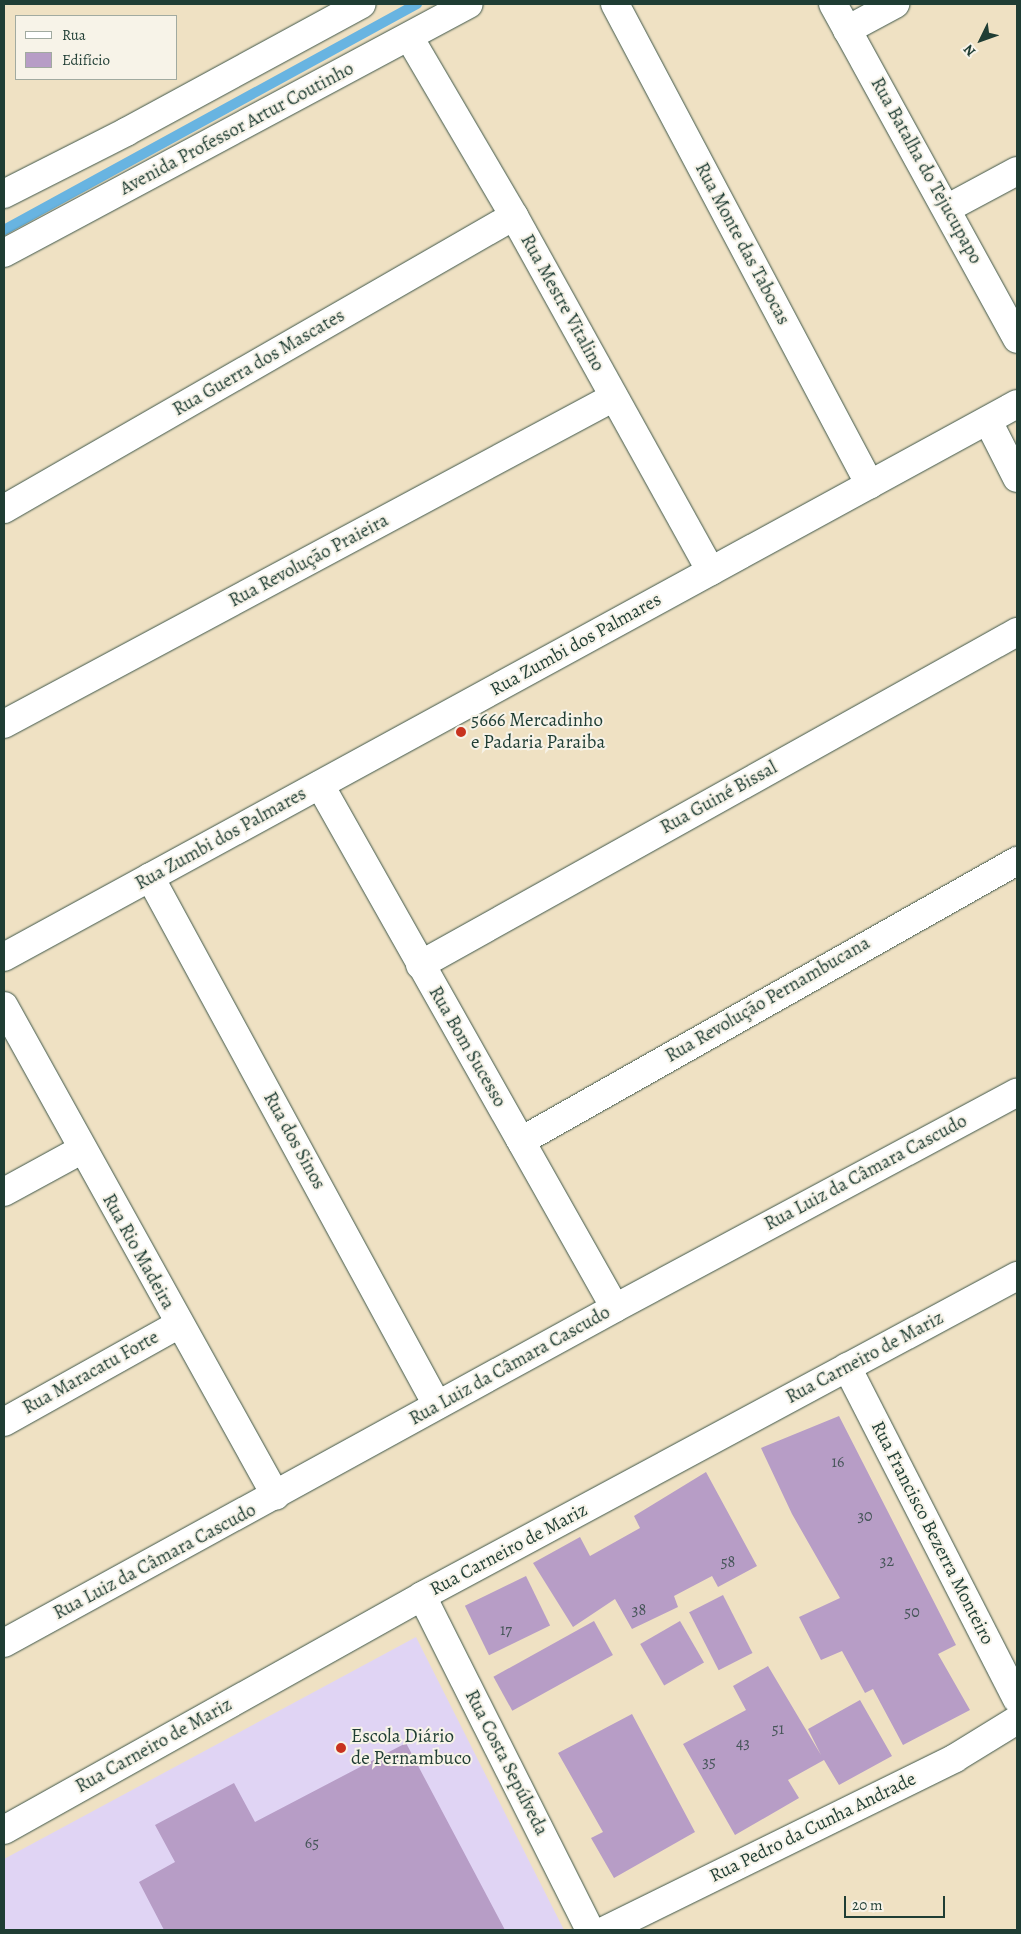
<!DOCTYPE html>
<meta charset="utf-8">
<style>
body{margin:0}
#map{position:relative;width:1021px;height:1934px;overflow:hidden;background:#efe1c3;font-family:Alegreya,serif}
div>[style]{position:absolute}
.built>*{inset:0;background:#e0d4f4}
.stream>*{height:10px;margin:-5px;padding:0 5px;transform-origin:5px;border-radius:5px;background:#68b4e1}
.building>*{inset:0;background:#b79dc6;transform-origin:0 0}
.roads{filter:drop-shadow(0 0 1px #3e5649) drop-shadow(0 0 1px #3e5649)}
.street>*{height:28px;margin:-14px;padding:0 14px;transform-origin:14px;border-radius:14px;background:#fff}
.dots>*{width:14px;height:14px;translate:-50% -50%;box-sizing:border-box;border:2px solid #f7f3e8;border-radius:50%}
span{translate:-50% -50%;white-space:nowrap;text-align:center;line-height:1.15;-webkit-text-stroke:4px #f7f3e8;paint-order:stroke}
.number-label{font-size:16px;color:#455558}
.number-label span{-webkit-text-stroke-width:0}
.street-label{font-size:19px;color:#1f3d34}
.poi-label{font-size:19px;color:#1f3d34}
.left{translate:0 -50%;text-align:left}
.frame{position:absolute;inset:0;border:5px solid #1f3d34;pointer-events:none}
.legend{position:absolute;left:15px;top:15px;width:162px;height:65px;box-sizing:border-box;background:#f7f3e8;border:1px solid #a1aaa0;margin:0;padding:6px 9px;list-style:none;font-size:15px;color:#1f3d34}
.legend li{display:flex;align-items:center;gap:10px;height:25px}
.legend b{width:25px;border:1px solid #a1aaa0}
.north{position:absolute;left:956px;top:15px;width:50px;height:50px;-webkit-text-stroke:4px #f7f3e8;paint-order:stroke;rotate:228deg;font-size:14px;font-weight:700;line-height:20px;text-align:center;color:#1f3d34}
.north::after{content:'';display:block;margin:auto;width:18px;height:22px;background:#1f3d34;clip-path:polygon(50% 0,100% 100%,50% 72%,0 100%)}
.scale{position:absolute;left:844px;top:1896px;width:101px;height:22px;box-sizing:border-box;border:2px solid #1f3d34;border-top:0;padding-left:6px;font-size:15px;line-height:18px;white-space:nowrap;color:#1f3d34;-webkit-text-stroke:4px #f7f3e8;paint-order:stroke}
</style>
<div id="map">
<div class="built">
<div style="clip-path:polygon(416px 1637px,564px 1930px,4px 1930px,4px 1859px)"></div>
</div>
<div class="stream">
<div style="left:4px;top:230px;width:471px;rotate:-28.7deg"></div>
</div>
<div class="building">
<div style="clip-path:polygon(839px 1416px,956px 1645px,938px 1654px,970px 1710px,903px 1745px,873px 1689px,865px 1693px,842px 1651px,821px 1660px,799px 1617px,840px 1598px,792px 1514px,761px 1448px)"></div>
<div style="clip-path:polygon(706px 1472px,757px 1566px,718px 1587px,712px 1576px,674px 1596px,678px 1607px,632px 1629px,615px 1599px,573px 1627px,533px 1563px,580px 1537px,590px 1556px,640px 1528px,634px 1516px)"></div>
<div style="left:526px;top:1576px;width:55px;height:68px;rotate:64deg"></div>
<div style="left:723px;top:1595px;width:65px;height:38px;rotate:63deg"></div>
<div style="left:594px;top:1621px;width:39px;height:115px;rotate:61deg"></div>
<div style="left:680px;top:1621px;width:48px;height:46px;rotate:60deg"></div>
<div style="clip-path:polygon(768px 1666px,821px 1755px,808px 1729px,860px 1700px,892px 1756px,839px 1785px,824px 1760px,788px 1780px,799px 1798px,735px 1835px,683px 1744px,746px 1710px,733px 1686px)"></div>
<div style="clip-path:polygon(632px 1714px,695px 1832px,614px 1878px,591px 1838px,603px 1832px,558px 1753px)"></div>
<div style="clip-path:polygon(406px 1743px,505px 1930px,164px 1930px,139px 1882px,175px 1862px,155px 1825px,234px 1783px,255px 1822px)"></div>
</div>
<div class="roads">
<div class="street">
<div style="left:615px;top:4px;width:544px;rotate:62.07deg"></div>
<div style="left:833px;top:4px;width:382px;rotate:61.2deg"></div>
<div style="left:847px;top:30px;width:55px;rotate:-28.4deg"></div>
<div style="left:409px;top:37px;width:208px;rotate:59.6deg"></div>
<div style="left:514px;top:216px;width:406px;rotate:61deg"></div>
<div style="left:4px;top:194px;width:137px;rotate:-26.9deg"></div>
<div style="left:126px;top:132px;width:268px;rotate:-28.5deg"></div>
<div style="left:948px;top:208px;width:78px;rotate:-28.2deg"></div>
<div style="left:4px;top:253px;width:527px;rotate:-28.17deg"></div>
<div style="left:988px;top:421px;width:64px;rotate:63deg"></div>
<div style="left:4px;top:509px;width:588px;rotate:-29.88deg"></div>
<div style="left:4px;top:724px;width:692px;rotate:-28.19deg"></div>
<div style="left:320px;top:785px;width:600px;rotate:60.57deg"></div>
<div style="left:150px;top:877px;width:601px;rotate:61.47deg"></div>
<div style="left:4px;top:957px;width:1154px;rotate:-28.63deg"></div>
<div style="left:420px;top:965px;width:684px;rotate:-29.15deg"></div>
<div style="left:4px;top:1006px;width:560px;rotate:60.97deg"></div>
<div style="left:521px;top:1141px;width:570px;rotate:-29.45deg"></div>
<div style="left:4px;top:1192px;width:88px;rotate:-28.6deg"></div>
<div style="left:847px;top:1367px;width:373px;rotate:62.9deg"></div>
<div style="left:4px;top:1422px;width:201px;rotate:-29.2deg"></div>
<div style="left:422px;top:1596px;width:374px;rotate:63.3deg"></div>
<div style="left:4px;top:1643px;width:697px;rotate:-28.74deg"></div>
<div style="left:615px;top:1308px;width:456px;rotate:-28.2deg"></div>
<div style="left:4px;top:1830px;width:479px;rotate:-29.2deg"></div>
<div style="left:422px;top:1596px;width:676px;rotate:-28.27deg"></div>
<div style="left:606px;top:1930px;width:389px;rotate:-26.2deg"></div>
<div style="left:955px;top:1758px;width:73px;rotate:-31.5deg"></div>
</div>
</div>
<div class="dots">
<div style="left:461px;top:732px;background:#c8321e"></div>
<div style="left:341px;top:1748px;background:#c8321e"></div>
</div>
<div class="number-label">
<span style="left:838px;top:1462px">16</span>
<span style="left:865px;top:1516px">30</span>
<span style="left:887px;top:1561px">32</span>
<span style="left:728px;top:1562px">58</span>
<span style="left:639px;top:1610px">38</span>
<span style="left:912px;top:1612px">50</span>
<span style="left:506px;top:1630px">17</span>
<span style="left:778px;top:1729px">51</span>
<span style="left:743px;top:1743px">43</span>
<span style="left:709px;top:1762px">35</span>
<span style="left:312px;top:1843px">65</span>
</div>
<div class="street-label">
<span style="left:237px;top:129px;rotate:-28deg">Avenida Professor Artur Coutinho</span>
<span style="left:926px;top:171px;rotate:61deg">Rua Batalha do Tejucupapo</span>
<span style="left:742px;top:244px;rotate:62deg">Rua Monte das Tabocas</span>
<span style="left:562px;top:303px;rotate:61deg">Rua Mestre Vitalino</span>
<span style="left:259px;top:363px;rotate:-30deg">Rua Guerra dos Mascates</span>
<span style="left:309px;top:561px;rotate:-28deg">Rua Revolução Praieira</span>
<span style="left:576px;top:645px;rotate:-29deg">Rua Zumbi dos Palmares</span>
<span style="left:719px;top:798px;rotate:-29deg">Rua Guiné Bissal</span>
<span style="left:221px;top:839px;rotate:-29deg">Rua Zumbi dos Palmares</span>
<span style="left:768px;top:1000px;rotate:-30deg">Rua Revolução Pernambucana</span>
<span style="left:467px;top:1047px;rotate:60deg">Rua Bom Sucesso</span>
<span style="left:294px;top:1141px;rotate:61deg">Rua dos Sinos</span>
<span style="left:866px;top:1173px;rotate:-28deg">Rua Luiz da Câmara Cascudo</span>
<span style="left:138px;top:1252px;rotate:61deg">Rua Rio Madeira</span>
<span style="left:865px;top:1358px;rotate:-28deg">Rua Carneiro de Mariz</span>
<span style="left:510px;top:1366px;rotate:-29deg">Rua Luiz da Câmara Cascudo</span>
<span style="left:91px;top:1373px;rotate:-29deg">Rua Maracatu Forte</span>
<span style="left:932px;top:1533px;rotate:63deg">Rua Francisco Bezerra Monteiro</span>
<span style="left:509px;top:1550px;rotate:-28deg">Rua Carneiro de Mariz</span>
<span style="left:155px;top:1562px;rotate:-28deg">Rua Luiz da Câmara Cascudo</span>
<span style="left:154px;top:1746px;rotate:-29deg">Rua Carneiro de Mariz</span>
<span style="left:506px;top:1763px;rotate:63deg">Rua Costa Sepúlveda</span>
<span style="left:813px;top:1828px;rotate:-26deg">Rua Pedro da Cunha Andrade</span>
</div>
<div class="poi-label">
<span class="left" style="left:471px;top:732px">5666 Mercadinho<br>e Padaria Paraiba</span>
<span class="left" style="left:351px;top:1748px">Escola Diário<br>de Pernambuco</span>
</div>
<div class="frame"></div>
<ul class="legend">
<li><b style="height:6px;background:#fff"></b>Rua</li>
<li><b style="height:14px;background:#b79dc6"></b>Edifício</li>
</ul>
<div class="north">N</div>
<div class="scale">20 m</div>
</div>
